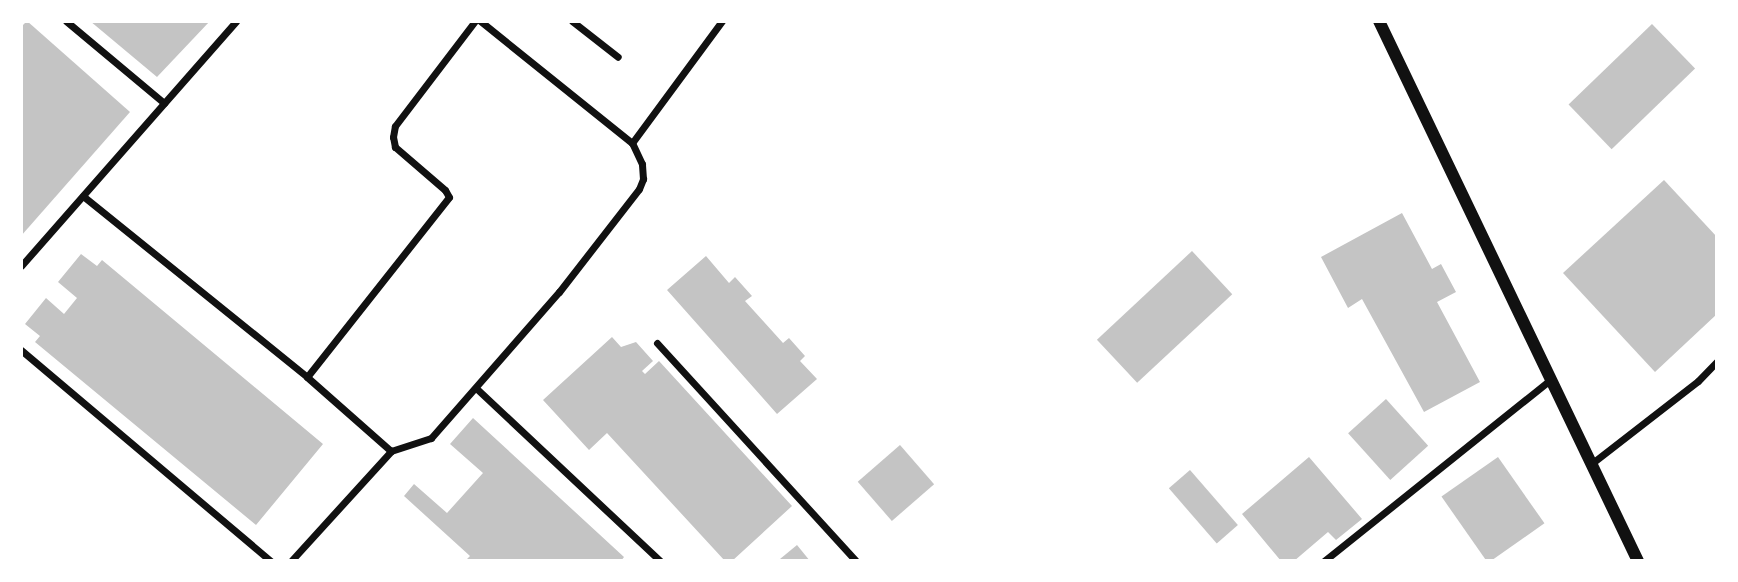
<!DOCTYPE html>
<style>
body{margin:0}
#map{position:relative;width:1738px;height:582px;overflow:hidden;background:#fff;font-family:Merriweather,serif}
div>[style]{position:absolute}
.building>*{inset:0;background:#c4c4c4;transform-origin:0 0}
.minor>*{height:7px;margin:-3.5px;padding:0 3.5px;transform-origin:3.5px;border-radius:3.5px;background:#111}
.tertiary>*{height:12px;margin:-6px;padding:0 6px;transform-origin:6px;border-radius:6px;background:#111}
span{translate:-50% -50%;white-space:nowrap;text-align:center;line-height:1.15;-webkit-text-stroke:5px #fff;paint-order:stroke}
.frame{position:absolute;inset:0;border:23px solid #fff;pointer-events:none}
</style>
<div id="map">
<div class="building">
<div style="clip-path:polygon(27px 21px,130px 112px,21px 236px,21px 27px)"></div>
<div style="clip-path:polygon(90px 21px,210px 21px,157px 77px)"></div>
<div style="left:1652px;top:24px;width:62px;height:116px;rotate:46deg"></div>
<div style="clip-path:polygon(1664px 180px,1717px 237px,1717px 314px,1655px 372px,1563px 273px)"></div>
<div style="clip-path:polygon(1402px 213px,1432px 269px,1441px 264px,1456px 292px,1437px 302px,1480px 382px,1424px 412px,1362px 299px,1348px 308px,1321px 257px)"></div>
<div style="left:1192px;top:251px;width:59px;height:130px;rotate:47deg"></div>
<div style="clip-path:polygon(81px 254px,97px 266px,102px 260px,323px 444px,256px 525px,35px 342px,40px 336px,25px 324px,46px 298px,64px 314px,77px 298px,58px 282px)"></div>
<div style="clip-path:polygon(706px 256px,729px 283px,735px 277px,752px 296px,745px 301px,783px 343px,789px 338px,805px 356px,800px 361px,817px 379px,777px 414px,667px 290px)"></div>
<div style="clip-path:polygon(612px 337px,621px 347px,636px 342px,653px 361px,642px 371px,645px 374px,659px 361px,792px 506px,732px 561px,725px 561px,607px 433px,589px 450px,543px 400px)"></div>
<div style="left:1386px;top:399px;width:63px;height:51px;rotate:48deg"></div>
<div style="clip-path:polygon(473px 418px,624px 557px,621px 561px,465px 561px,470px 556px,404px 496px,414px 484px,447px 513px,483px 473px,450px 444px)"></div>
<div style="left:900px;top:445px;width:52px;height:56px;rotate:49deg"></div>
<div style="clip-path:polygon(1309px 457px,1362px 519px,1336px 540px,1328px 532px,1294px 561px,1281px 561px,1242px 514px)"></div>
<div style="left:1498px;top:457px;width:81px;height:69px;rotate:55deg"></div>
<div style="left:1190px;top:470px;width:73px;height:28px;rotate:49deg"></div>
<div style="clip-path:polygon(797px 545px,810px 561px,782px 561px,780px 559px)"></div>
</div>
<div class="minor">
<div style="left:66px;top:21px;width:128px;rotate:39.9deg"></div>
<div style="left:572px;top:21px;width:58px;rotate:38deg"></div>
<div style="left:632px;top:143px;width:152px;rotate:-53.6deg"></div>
<div style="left:83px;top:196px;width:288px;rotate:38.9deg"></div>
<div style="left:307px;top:377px;width:112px;rotate:41.4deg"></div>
<div style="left:391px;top:451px;width:42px;rotate:-18deg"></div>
<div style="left:431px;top:438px;width:194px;rotate:-48.8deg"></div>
<div style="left:559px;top:292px;width:130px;rotate:-52.2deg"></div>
<div style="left:639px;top:189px;width:11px;rotate:-68deg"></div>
<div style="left:643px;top:179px;width:15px;rotate:-94deg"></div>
<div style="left:642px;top:164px;width:23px;rotate:-115deg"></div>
<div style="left:632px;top:143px;width:195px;rotate:-141.2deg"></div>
<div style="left:21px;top:266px;width:326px;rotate:-48.7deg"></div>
<div style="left:657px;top:343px;width:295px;rotate:47.6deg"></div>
<div style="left:21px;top:350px;width:327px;rotate:40.2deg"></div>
<div style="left:307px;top:377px;width:229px;rotate:-51.7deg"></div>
<div style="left:449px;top:197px;width:8px;rotate:-120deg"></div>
<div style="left:445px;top:190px;width:66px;rotate:-139.3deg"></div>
<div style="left:395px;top:147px;width:10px;rotate:-101deg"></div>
<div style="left:393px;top:137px;width:11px;rotate:-80deg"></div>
<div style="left:395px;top:126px;width:132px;rotate:-52.7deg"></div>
<div style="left:477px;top:389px;width:251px;rotate:43.2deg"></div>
<div style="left:1591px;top:464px;width:135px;rotate:-37.8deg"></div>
<div style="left:1698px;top:381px;width:28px;rotate:-46deg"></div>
<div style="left:291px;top:561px;width:149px;rotate:-47.7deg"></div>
<div style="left:1324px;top:561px;width:290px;rotate:-38.7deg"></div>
</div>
<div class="tertiary">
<div style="left:1379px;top:21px;width:599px;rotate:64.38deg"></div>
</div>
<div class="frame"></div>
</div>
